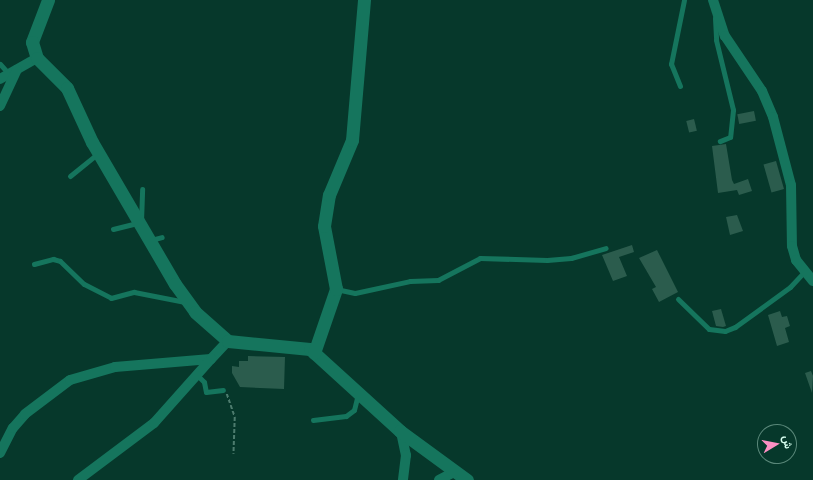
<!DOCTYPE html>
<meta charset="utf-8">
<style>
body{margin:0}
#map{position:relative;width:813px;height:480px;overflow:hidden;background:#06382b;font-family:"IBM Plex Sans",Vazirmatn,sans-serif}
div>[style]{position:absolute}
.building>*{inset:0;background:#2b5c4d;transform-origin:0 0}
.path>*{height:1.5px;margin-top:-0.75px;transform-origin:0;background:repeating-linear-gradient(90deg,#4d7c6e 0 4px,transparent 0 6px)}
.service>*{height:5px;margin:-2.5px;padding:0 2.5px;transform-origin:2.5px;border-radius:2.5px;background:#15755d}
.minor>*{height:10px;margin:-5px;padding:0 5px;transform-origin:5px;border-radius:5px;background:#15755d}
.tertiary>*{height:13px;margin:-6.5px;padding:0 6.5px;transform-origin:6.5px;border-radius:6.5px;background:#15755d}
span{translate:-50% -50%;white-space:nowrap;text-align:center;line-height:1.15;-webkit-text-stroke:3px #06382b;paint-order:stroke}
.north{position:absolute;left:757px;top:424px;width:40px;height:40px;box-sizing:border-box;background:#06382b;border:1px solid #598779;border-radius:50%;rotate:80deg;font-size:11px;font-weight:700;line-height:16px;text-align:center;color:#d6feef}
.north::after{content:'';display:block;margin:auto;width:14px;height:18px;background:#fc8fc3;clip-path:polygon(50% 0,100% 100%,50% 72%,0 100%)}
</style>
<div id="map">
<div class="building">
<div style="left:754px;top:111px;width:10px;height:17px;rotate:79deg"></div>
<div style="left:694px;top:119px;width:12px;height:8px;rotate:76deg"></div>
<div style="clip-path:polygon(726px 144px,732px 180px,734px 184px,748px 179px,752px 191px,739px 195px,737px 190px,718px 193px,712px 146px)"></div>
<div style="left:776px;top:161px;width:29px;height:13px;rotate:74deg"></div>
<div style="clip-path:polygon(737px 215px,743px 231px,730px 235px,726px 217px)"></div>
<div style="clip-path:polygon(632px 245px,634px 252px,619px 257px,627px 276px,613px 281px,602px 255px)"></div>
<div style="clip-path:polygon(657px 250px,678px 292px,659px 302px,652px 289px,656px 287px,639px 258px)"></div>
<div style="clip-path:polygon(721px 309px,726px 326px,723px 327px,716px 326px,712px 311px)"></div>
<div style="clip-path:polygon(780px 311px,782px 317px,787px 316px,790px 326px,785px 328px,789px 342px,777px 346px,768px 315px)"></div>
<div style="clip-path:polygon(248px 356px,285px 357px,284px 389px,240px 387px,232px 373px,232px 366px,239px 367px,239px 361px,248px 361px)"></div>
<div style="clip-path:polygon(811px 371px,813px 376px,812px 393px,805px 373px)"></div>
</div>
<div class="path">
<div style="left:227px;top:394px;width:24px;rotate:71deg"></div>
<div style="left:235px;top:417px;width:37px;rotate:92deg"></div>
</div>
<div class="service">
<div style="left:715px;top:18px;width:22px;rotate:87deg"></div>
<div style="left:716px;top:40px;width:72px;rotate:76.3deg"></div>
<div style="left:733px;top:110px;width:27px;rotate:96deg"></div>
<div style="left:730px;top:137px;width:11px;rotate:158deg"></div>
<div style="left:0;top:64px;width:13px;rotate:48deg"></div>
<div style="left:680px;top:86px;width:24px;rotate:-112deg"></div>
<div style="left:671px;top:64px;width:65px;rotate:-78.5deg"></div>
<div style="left:70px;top:176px;width:36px;rotate:-39deg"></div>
<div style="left:113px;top:229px;width:29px;rotate:-14deg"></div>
<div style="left:141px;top:222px;width:33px;rotate:-88deg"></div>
<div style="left:151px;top:240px;width:11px;rotate:-15deg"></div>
<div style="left:34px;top:264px;width:20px;rotate:-15deg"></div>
<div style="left:53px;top:259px;width:7px;rotate:16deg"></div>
<div style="left:60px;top:261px;width:33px;rotate:44deg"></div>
<div style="left:84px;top:284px;width:30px;rotate:27deg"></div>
<div style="left:111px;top:298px;width:24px;rotate:-15deg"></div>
<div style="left:134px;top:292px;width:52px;rotate:11.1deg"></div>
<div style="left:336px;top:289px;width:19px;rotate:12deg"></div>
<div style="left:355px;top:293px;width:56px;rotate:-12.3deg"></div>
<div style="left:410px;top:281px;width:28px;rotate:-2deg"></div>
<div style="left:438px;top:280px;width:47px;rotate:-27.6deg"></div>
<div style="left:480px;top:258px;width:67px;rotate:1.7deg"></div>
<div style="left:547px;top:260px;width:24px;rotate:-5deg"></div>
<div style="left:571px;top:258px;width:36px;rotate:-16deg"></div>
<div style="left:678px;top:299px;width:43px;rotate:44.1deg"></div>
<div style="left:709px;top:329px;width:16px;rotate:7deg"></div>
<div style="left:725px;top:331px;width:11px;rotate:-22deg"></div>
<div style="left:735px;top:327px;width:68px;rotate:-36deg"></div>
<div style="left:790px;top:287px;width:21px;rotate:-47deg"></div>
<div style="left:197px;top:375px;width:10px;rotate:45deg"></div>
<div style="left:204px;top:382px;width:10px;rotate:79deg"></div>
<div style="left:206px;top:392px;width:17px;rotate:-7deg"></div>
<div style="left:313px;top:420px;width:33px;rotate:-7deg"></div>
<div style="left:346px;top:416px;width:10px;rotate:-37deg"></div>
<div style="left:354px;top:410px;width:16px;rotate:-76deg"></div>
</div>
<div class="minor">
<div style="left:713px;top:0;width:38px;rotate:72deg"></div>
<div style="left:725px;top:36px;width:66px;rotate:56.1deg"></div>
<div style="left:762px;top:91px;width:28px;rotate:67deg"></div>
<div style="left:773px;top:117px;width:70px;rotate:75.2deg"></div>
<div style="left:791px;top:185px;width:61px;rotate:89.1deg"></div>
<div style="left:792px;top:246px;width:15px;rotate:74deg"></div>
<div style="left:796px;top:260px;width:27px;rotate:51deg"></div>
<div style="left:0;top:79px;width:43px;rotate:-29.6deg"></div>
<div style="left:0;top:106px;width:40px;rotate:-65deg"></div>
<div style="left:401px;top:432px;width:24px;rotate:78deg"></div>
<div style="left:406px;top:455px;width:25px;rotate:97deg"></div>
<div style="left:0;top:453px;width:28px;rotate:-63deg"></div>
<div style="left:13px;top:428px;width:18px;rotate:-49deg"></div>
<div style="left:25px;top:414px;width:56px;rotate:-37.1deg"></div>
<div style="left:70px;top:380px;width:47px;rotate:-16.1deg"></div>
<div style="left:115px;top:367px;width:96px;rotate:-4.8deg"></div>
<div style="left:211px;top:359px;width:25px;rotate:-47deg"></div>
<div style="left:78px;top:480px;width:95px;rotate:-36.9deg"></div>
<div style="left:154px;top:423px;width:86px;rotate:-48.3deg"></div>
<div style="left:439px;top:480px;width:19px;rotate:-28deg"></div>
</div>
<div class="tertiary">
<div style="left:48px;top:0;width:45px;rotate:110.9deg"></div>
<div style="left:32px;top:42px;width:17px;rotate:73deg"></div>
<div style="left:37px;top:58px;width:42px;rotate:45deg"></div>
<div style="left:67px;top:88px;width:60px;rotate:65.2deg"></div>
<div style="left:92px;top:142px;width:164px;rotate:59.7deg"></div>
<div style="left:175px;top:284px;width:34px;rotate:54deg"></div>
<div style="left:195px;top:312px;width:44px;rotate:41.3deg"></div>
<div style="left:228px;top:341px;width:82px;rotate:5.6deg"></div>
<div style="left:310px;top:349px;width:122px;rotate:42.3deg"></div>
<div style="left:400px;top:431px;width:83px;rotate:36.2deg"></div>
<div style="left:314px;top:353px;width:68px;rotate:-71deg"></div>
<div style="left:336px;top:289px;width:64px;rotate:-100.8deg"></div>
<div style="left:324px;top:226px;width:31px;rotate:-81deg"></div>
<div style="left:329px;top:195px;width:60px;rotate:-67.3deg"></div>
<div style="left:352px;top:140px;width:141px;rotate:-85.1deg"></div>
</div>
<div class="north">ش</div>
</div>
